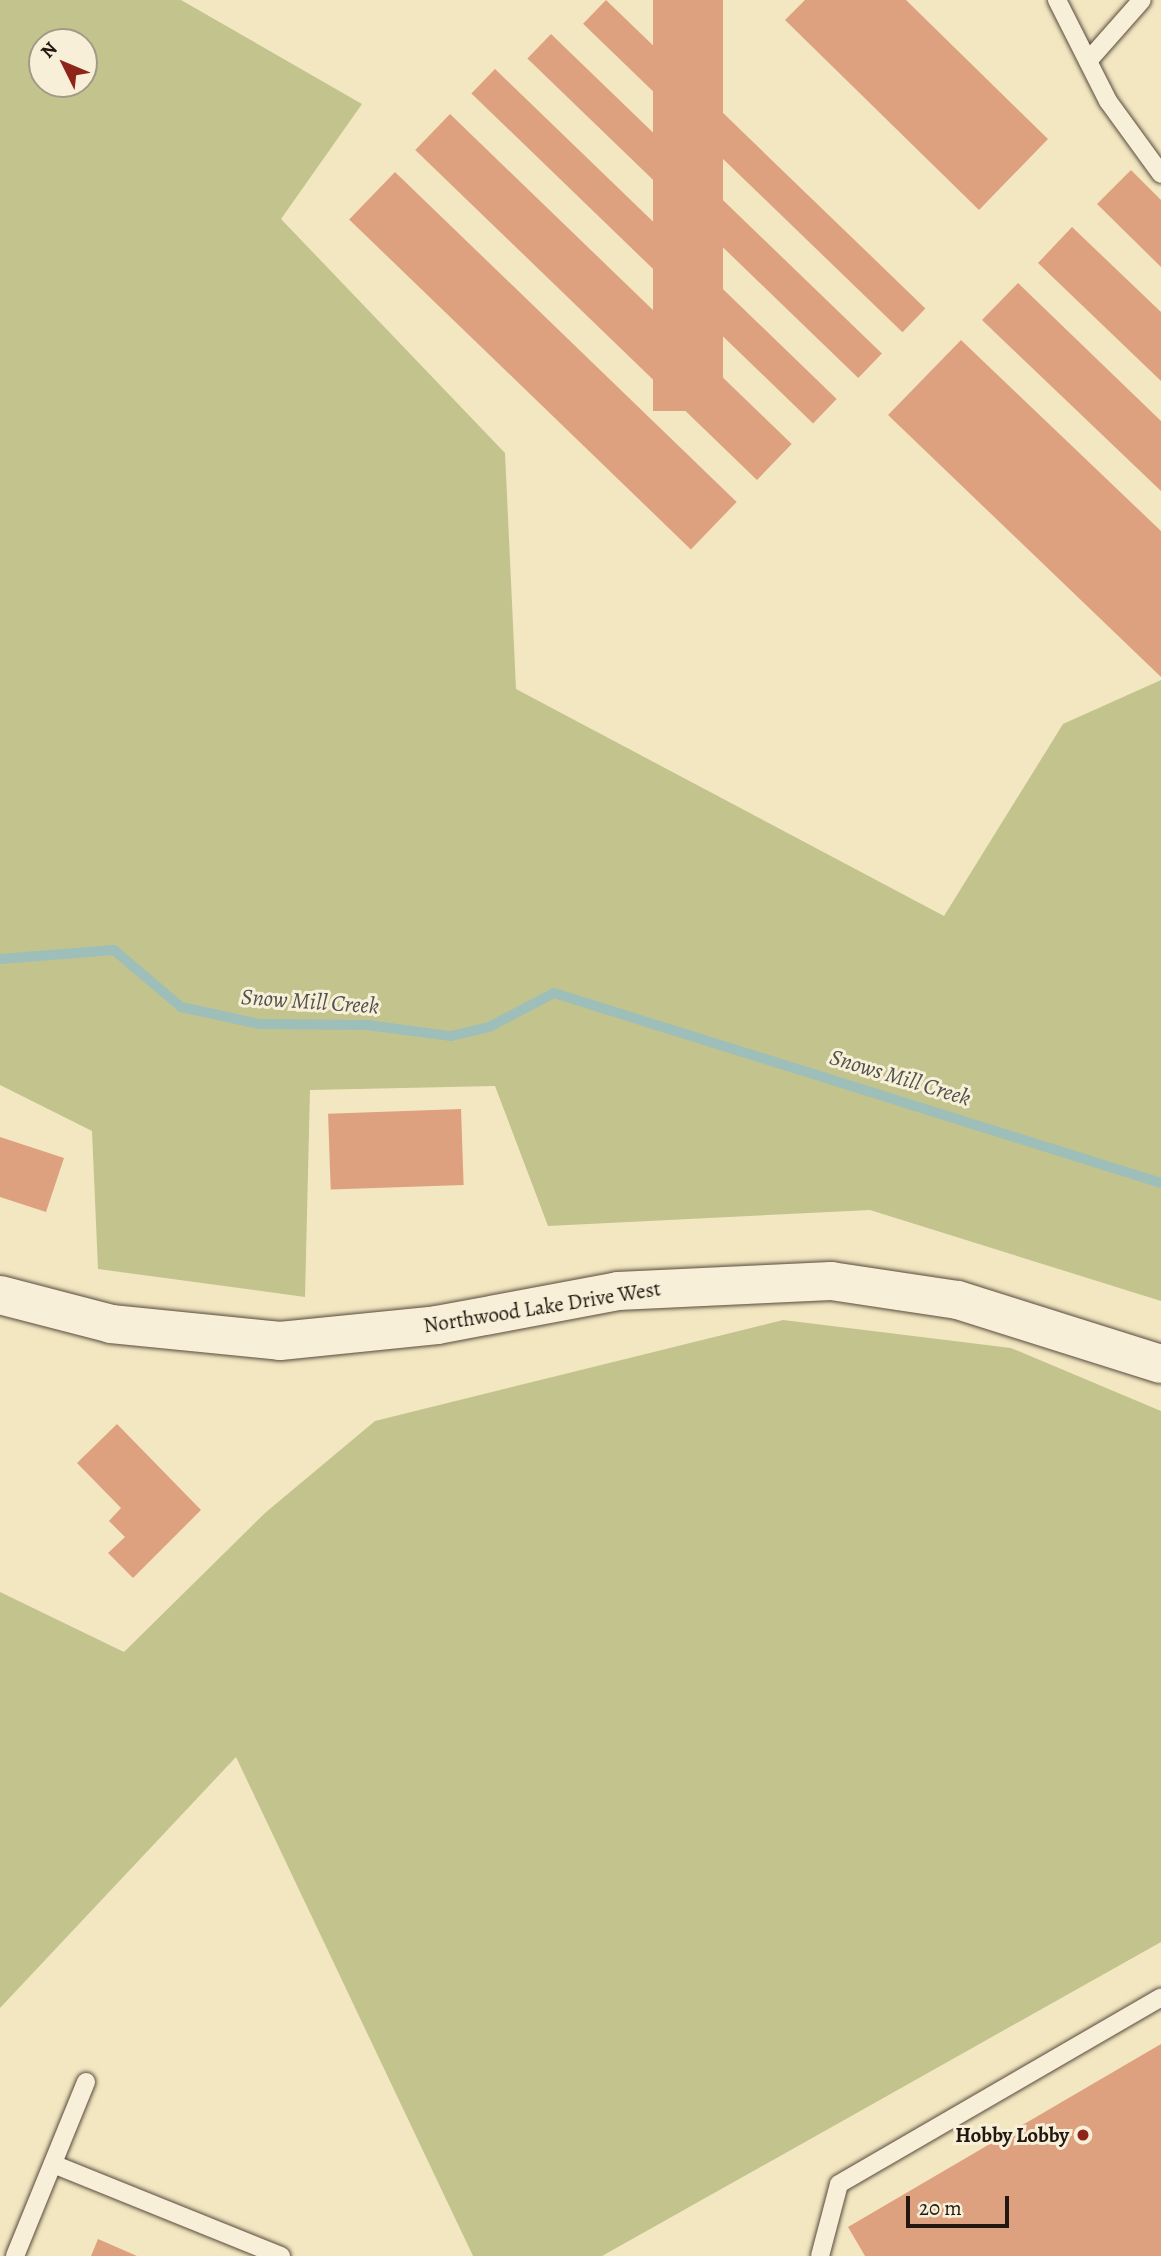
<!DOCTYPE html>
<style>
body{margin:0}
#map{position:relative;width:1161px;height:2256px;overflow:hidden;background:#f3e7c1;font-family:Alegreya,serif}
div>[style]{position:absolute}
.green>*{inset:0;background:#c3c38d}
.stream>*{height:10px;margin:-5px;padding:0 5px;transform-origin:5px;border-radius:5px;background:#9ebeba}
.building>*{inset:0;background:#dea17f;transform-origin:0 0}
.roads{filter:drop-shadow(0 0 2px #584b3e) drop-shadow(0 0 2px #584b3e)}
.service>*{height:18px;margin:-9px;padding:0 9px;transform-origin:9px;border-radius:9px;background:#f7efd7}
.tertiary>*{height:38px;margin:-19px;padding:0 19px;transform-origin:19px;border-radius:19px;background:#f7efd7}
.dots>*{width:19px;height:19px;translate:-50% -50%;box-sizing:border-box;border:4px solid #f7efd7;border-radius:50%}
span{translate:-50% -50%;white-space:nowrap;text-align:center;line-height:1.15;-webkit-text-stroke:6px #f7efd7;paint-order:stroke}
.street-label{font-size:21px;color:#241712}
.poi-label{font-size:21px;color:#241712;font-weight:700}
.right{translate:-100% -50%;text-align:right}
.water-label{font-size:23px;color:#4f514d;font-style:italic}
.north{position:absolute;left:28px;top:28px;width:70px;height:70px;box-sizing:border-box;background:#f7efd7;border:2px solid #a39988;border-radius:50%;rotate:313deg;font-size:19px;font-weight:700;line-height:28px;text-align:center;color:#241712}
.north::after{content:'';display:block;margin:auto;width:24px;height:32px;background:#8f2418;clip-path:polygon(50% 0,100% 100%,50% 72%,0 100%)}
.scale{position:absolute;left:906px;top:2196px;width:103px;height:32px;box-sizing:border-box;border:4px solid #241712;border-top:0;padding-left:9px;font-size:21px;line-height:24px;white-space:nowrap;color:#241712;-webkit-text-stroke:5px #f7efd7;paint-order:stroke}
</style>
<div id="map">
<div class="green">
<div style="clip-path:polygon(evenodd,0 0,181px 0,362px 104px,281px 219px,505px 453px,516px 689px,944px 916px,1063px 724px,1161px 680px,1161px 1301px,870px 1210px,548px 1226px,495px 1086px,310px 1090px,305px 1297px,98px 1269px,92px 1131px,0 1085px,0 0,84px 42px,84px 84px,42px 84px,42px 42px,84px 42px)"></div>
<div style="clip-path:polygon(783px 1320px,1011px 1348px,1161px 1411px,1161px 1942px,602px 2256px,473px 2256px,236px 1757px,0 2008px,0 1592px,124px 1652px,265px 1513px,375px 1421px)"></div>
</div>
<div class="stream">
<div style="left:0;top:959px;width:114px;rotate:-4.5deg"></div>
<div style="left:114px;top:950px;width:88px;rotate:40.4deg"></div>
<div style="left:181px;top:1007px;width:80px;rotate:12.3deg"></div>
<div style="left:259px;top:1024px;width:108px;rotate:0.5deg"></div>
<div style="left:367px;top:1025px;width:85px;rotate:7.5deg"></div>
<div style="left:451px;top:1036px;width:39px;rotate:-13deg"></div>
<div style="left:489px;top:1027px;width:73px;rotate:-27.6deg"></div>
<div style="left:554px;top:993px;width:636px;rotate:17.38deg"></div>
</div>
<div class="building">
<div style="left:606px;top:0;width:444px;height:33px;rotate:44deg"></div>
<div style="left:653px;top:0;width:70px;height:411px"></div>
<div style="clip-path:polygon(805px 0,906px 0,1048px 139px,979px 210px,785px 20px)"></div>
<div style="left:551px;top:34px;width:460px;height:34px;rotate:44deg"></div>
<div style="left:495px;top:69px;width:475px;height:34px;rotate:44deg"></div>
<div style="left:450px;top:114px;width:475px;height:50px;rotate:44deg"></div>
<div style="clip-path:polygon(1131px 170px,1161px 200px,1161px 267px,1097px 204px)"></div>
<div style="left:395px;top:172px;width:475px;height:66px;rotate:44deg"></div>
<div style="clip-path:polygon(1072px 227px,1161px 312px,1161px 381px,1038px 263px)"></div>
<div style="clip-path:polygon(1018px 283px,1161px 421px,1161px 491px,982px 320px)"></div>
<div style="clip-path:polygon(961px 340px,1161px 531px,1161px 677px,888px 415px)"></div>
<div style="left:461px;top:1109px;width:76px;height:133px;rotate:88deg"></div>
<div style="clip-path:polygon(0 1137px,64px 1158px,46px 1212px,0 1197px)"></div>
<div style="clip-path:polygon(117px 1424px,201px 1510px,133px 1578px,108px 1553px,125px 1537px,109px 1521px,121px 1508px,77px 1463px)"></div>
<div style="clip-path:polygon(1161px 2044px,1161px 2256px,865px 2256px,848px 2227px)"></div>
<div style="clip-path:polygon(98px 2239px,137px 2256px,91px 2256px)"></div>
</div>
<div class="roads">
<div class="service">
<div style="left:1057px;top:0;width:113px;rotate:63.2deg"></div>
<div style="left:1108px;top:101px;width:90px;rotate:54deg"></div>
<div style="left:1088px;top:61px;width:81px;rotate:-48.5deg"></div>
<div style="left:53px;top:2164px;width:246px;rotate:22deg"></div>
<div style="left:15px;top:2256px;width:188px;rotate:-67.8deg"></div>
<div style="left:820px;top:2256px;width:74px;rotate:-75.2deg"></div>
<div style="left:839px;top:2184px;width:372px;rotate:-30.1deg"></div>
</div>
<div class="tertiary">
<div style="left:0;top:1295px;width:115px;rotate:14.6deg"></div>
<div style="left:111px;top:1324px;width:170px;rotate:5.7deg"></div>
<div style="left:280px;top:1341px;width:158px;rotate:-5.8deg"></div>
<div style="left:437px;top:1325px;width:184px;rotate:-10.6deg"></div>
<div style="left:618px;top:1291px;width:213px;rotate:-2.7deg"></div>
<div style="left:831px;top:1281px;width:128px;rotate:8.5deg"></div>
<div style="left:958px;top:1300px;width:213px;rotate:17.5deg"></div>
</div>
</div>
<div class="dots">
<div style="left:1083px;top:2135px;background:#8f2418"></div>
</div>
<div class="street-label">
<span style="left:542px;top:1307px;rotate:-9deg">Northwood Lake Drive West</span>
</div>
<div class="poi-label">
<span class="right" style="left:1069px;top:2135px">Hobby Lobby</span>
</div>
<div class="water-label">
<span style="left:310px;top:1002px;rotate:4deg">Snow Mill Creek</span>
<span style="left:900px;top:1078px;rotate:17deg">Snows Mill Creek</span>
</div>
<div class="north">N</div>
<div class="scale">20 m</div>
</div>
